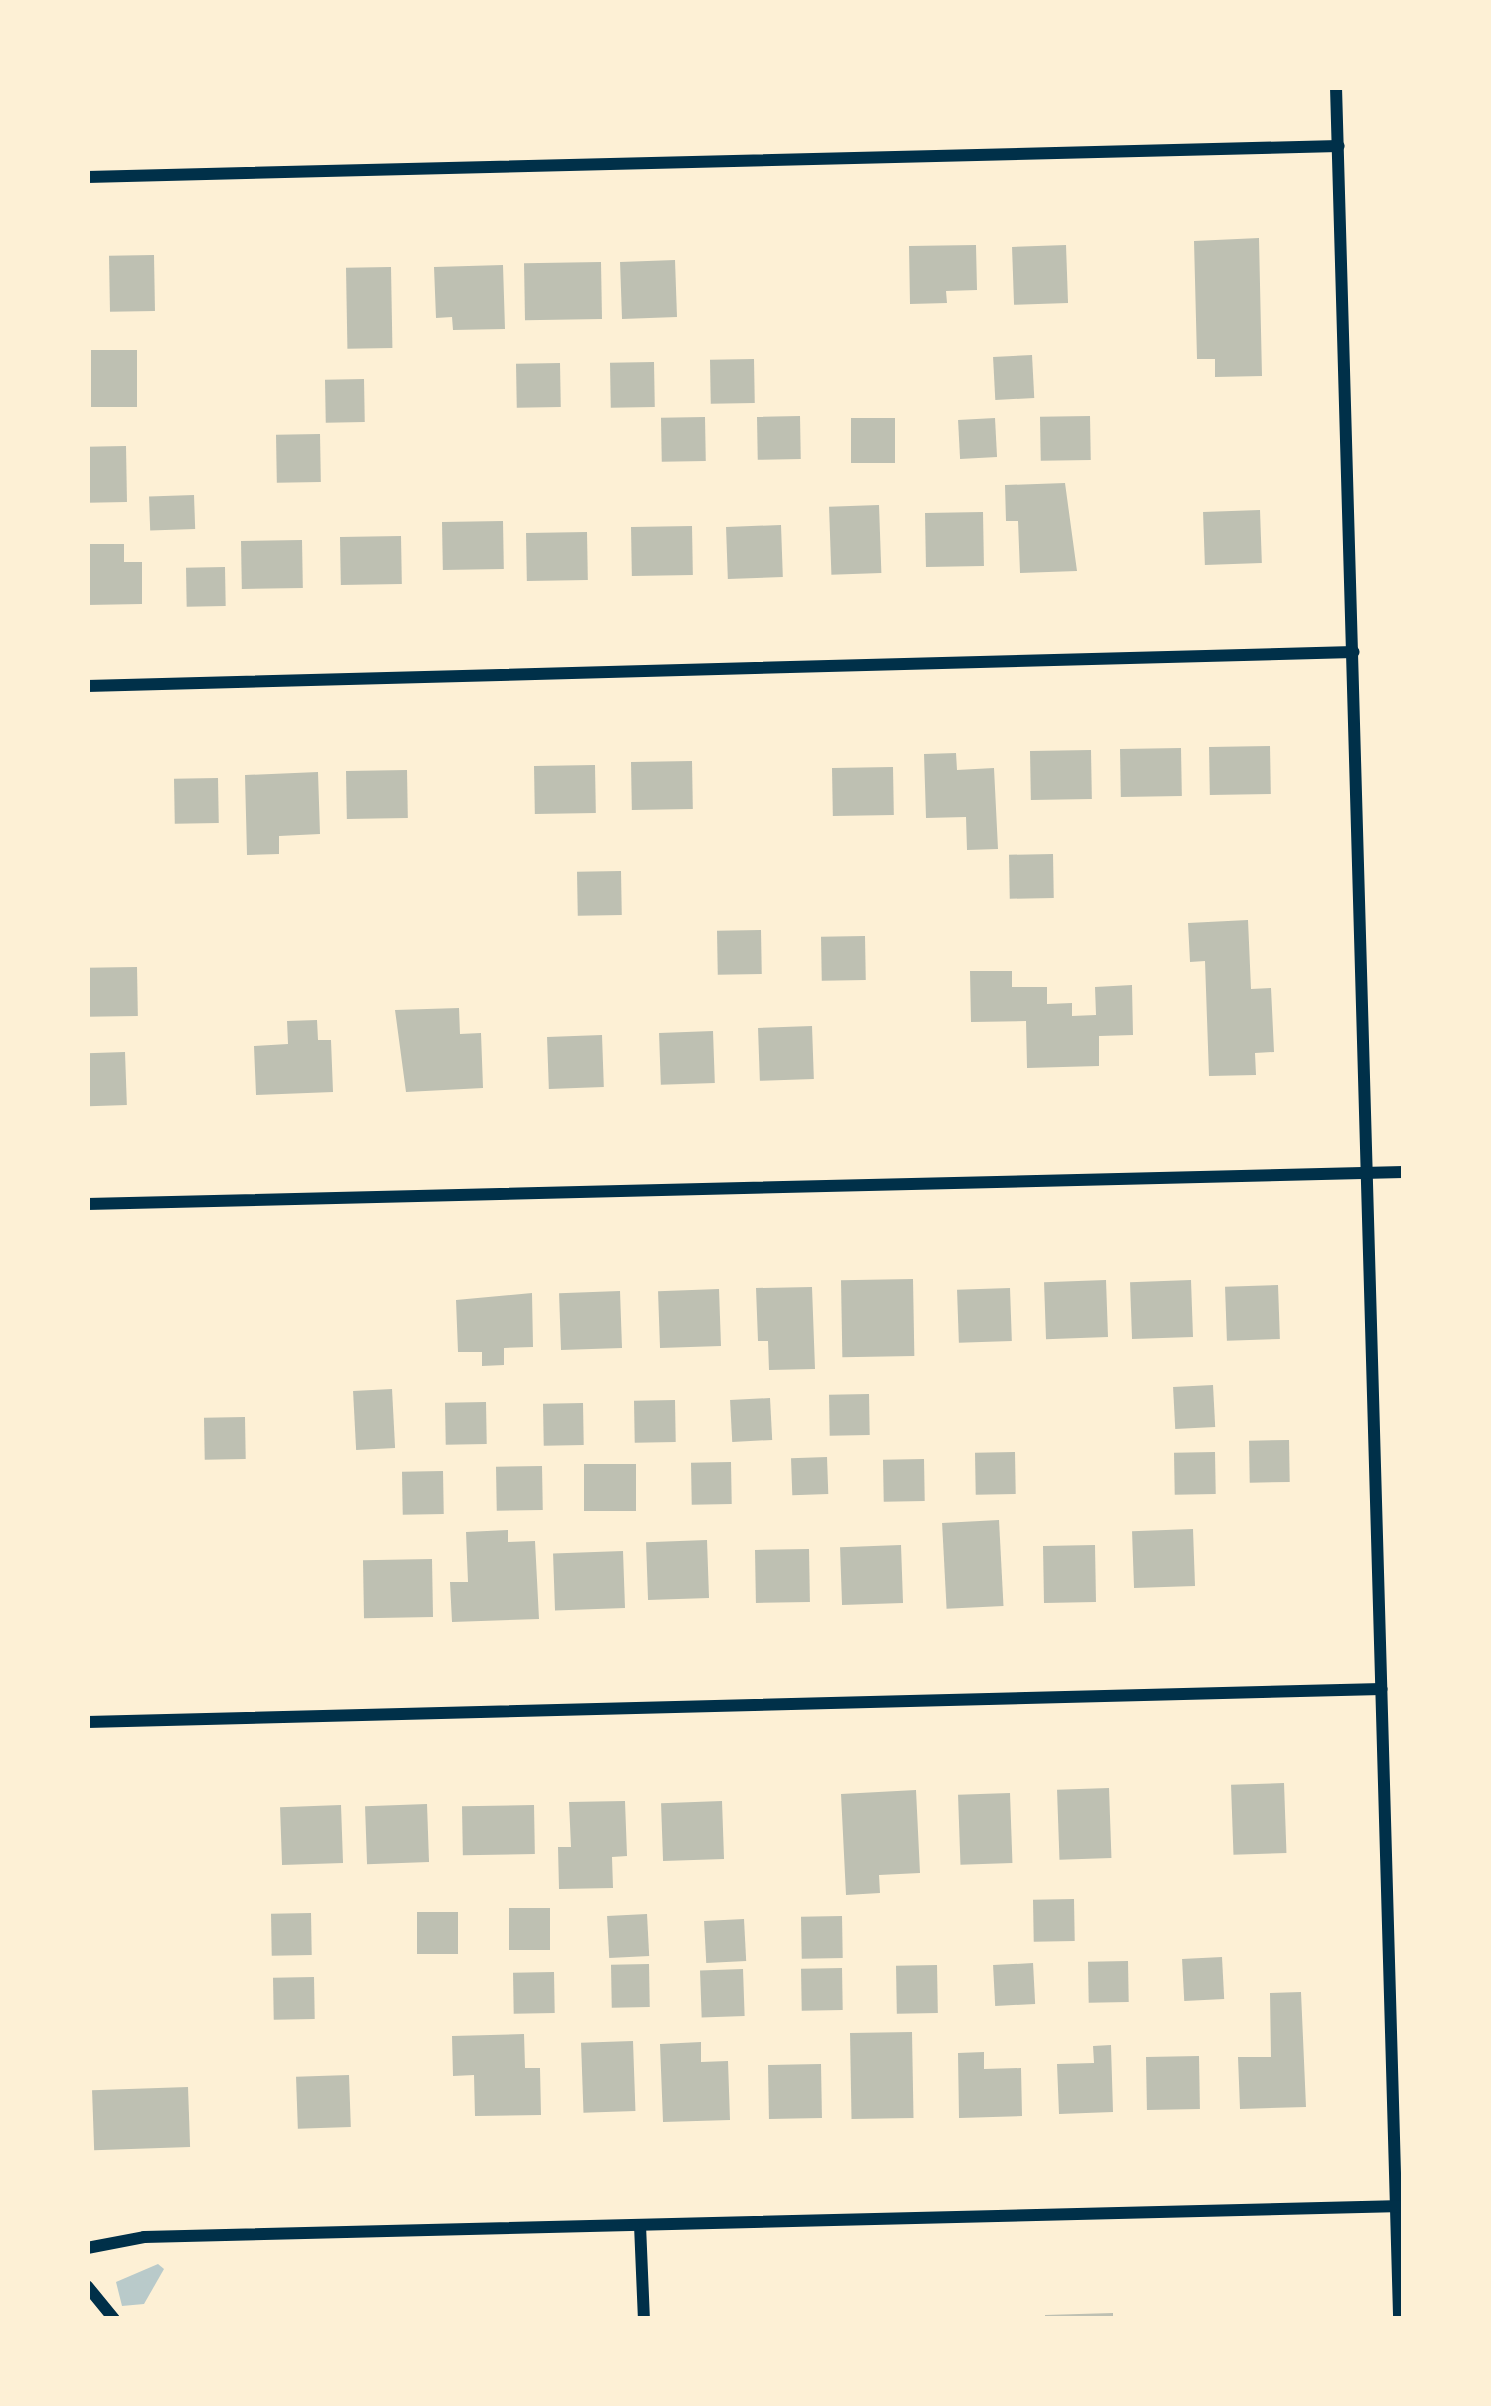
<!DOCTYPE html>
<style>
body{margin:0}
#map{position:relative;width:1491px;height:2406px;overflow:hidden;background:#fdf0d5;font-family:Bitter,serif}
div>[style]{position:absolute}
.green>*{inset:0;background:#b9caca}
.building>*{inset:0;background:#bec0b2;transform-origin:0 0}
.minor>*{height:12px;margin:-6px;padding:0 6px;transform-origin:6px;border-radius:6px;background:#003049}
span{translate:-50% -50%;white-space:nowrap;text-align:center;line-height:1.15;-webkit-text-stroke:12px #fdf0d5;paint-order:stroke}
.frame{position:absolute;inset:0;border:90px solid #fdf0d5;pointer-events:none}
</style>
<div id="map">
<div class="green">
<div style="clip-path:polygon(158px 2264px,164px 2269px,144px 2304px,122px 2306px,116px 2282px)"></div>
</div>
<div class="building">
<div style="clip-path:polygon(1259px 238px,1262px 376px,1215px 377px,1215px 359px,1197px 359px,1194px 241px)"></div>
<div style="clip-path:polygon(976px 245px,977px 290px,946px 291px,947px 303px,910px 304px,909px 246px)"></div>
<div style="left:1066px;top:245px;width:58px;height:54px;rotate:88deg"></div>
<div style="left:154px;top:255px;width:56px;height:45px;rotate:89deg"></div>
<div style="left:675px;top:260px;width:57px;height:55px;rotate:88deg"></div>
<div style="left:601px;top:262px;width:57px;height:77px;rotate:89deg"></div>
<div style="clip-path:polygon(503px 265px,505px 329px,453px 330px,452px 317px,436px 318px,434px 267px)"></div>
<div style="left:391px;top:267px;width:81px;height:45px;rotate:89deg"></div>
<div style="left:137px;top:350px;width:57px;height:46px;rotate:90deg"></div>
<div style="left:1032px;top:355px;width:43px;height:39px;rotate:87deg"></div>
<div style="left:754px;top:359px;width:44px;height:44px;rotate:89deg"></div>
<div style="left:654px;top:362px;width:45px;height:44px;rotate:89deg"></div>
<div style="left:560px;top:363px;width:44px;height:44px;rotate:89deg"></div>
<div style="left:364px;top:379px;width:43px;height:39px;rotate:89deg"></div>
<div style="left:800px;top:416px;width:43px;height:43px;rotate:89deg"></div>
<div style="left:1090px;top:416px;width:44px;height:50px;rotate:89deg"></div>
<div style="left:705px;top:417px;width:44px;height:44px;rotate:89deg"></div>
<div style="left:851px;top:418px;width:44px;height:45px"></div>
<div style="left:995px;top:418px;width:39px;height:37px;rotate:87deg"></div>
<div style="left:320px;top:434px;width:48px;height:44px;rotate:89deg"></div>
<div style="left:126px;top:446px;width:56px;height:39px;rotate:89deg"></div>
<div style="clip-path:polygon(1065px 483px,1077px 571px,1020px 573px,1018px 521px,1006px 521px,1005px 485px)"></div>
<div style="left:194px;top:495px;width:34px;height:45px;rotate:88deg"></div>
<div style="left:879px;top:505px;width:68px;height:50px;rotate:88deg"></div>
<div style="left:1260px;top:510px;width:53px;height:57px;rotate:88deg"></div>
<div style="left:983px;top:512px;width:54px;height:58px;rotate:89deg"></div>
<div style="left:503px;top:521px;width:48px;height:61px;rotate:89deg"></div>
<div style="left:781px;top:525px;width:52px;height:55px;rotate:88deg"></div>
<div style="left:692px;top:526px;width:49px;height:61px;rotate:89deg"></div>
<div style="left:587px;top:532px;width:48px;height:61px;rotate:89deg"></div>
<div style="left:401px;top:536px;width:48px;height:61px;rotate:89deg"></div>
<div style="left:302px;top:540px;width:48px;height:61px;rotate:89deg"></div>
<div style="clip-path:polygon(87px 544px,124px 544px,124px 562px,142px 562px,142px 604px,87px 605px)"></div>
<div style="left:225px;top:567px;width:39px;height:39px;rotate:89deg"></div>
<div style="left:1270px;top:746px;width:48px;height:61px;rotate:89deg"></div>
<div style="left:1181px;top:748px;width:48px;height:61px;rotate:89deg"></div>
<div style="left:1091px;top:750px;width:49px;height:61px;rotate:89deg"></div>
<div style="clip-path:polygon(956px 753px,957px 770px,994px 768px,998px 849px,967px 850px,966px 817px,926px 818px,924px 754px)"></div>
<div style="left:692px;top:761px;width:48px;height:61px;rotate:89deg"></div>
<div style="left:595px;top:765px;width:48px;height:61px;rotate:89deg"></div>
<div style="left:893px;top:767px;width:48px;height:61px;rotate:89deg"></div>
<div style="left:407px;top:770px;width:48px;height:61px;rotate:89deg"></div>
<div style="clip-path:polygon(318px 772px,320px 834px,279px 836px,279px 854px,247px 855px,245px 775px)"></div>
<div style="left:218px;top:778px;width:45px;height:44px;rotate:89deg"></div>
<div style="left:1053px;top:854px;width:44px;height:44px;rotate:89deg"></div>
<div style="left:621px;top:871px;width:44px;height:44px;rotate:89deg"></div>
<div style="clip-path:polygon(1248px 920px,1251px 989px,1271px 988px,1274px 1052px,1255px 1053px,1256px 1075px,1209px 1076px,1205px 961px,1190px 962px,1188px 923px)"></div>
<div style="left:761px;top:930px;width:44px;height:44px;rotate:89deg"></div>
<div style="left:865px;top:936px;width:44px;height:44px;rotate:89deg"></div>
<div style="left:137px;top:967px;width:49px;height:50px;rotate:89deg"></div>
<div style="clip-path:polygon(970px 971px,1012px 971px,1012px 987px,1047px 987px,1047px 1004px,1072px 1003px,1072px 1016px,1096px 1015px,1095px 987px,1132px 985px,1133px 1035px,1099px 1036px,1099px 1066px,1027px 1068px,1026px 1021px,971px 1022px)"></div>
<div style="clip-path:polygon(459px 1008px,460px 1034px,481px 1033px,483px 1088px,406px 1092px,395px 1010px)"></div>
<div style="clip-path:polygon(317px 1020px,318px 1040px,331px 1040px,333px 1092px,256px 1095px,254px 1046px,288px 1044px,287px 1021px)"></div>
<div style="left:812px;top:1026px;width:53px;height:54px;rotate:88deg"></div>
<div style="left:713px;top:1031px;width:52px;height:54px;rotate:88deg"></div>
<div style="left:602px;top:1035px;width:52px;height:55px;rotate:88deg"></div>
<div style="left:125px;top:1052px;width:53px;height:38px;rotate:88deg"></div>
<div style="left:913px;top:1279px;width:77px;height:72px;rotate:89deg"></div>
<div style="left:1106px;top:1280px;width:57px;height:62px;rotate:88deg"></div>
<div style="left:1191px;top:1280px;width:57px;height:61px;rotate:88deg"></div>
<div style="left:1278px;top:1285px;width:54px;height:53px;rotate:88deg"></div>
<div style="clip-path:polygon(812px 1287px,815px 1369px,769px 1370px,768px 1341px,758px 1341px,756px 1288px)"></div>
<div style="left:1010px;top:1288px;width:53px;height:53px;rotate:88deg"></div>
<div style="left:719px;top:1289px;width:57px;height:61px;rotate:88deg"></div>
<div style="left:620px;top:1291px;width:57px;height:61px;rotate:88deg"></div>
<div style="clip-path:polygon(532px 1293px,533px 1347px,504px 1348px,504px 1365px,482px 1366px,482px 1352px,458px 1352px,456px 1300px)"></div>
<div style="left:1213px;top:1385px;width:42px;height:40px;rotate:87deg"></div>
<div style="left:392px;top:1389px;width:59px;height:39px;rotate:87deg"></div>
<div style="left:869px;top:1394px;width:41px;height:40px;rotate:89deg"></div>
<div style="left:770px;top:1398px;width:42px;height:40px;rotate:87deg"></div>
<div style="left:675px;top:1400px;width:42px;height:41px;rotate:89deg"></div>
<div style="left:486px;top:1402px;width:42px;height:41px;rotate:89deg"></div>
<div style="left:583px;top:1403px;width:42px;height:40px;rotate:89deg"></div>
<div style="left:245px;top:1417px;width:42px;height:41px;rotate:89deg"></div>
<div style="left:1289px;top:1440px;width:42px;height:40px;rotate:89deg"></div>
<div style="left:1015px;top:1452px;width:42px;height:40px;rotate:89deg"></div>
<div style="left:1215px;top:1452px;width:42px;height:41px;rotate:89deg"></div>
<div style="left:827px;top:1457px;width:37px;height:36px;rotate:88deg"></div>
<div style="left:924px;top:1459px;width:42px;height:41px;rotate:89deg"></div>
<div style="left:731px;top:1462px;width:42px;height:40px;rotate:89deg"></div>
<div style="left:584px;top:1464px;width:52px;height:47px"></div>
<div style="left:542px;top:1466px;width:44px;height:46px;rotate:89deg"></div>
<div style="left:443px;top:1471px;width:43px;height:41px;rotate:89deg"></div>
<div style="left:999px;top:1520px;width:86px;height:57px;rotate:87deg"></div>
<div style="left:1193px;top:1529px;width:57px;height:61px;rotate:88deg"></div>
<div style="clip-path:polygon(508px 1530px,508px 1542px,535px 1541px,539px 1619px,452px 1622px,450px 1582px,468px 1582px,466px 1532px)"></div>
<div style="left:707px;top:1540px;width:58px;height:61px;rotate:88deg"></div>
<div style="left:901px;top:1545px;width:58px;height:61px;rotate:88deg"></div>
<div style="left:1095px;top:1545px;width:57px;height:52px;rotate:89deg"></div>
<div style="left:809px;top:1549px;width:53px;height:54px;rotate:89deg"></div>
<div style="left:623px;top:1551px;width:57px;height:70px;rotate:88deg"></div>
<div style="left:432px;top:1559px;width:58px;height:69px;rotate:89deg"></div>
<div style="left:1284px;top:1783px;width:70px;height:53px;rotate:88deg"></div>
<div style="left:1109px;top:1788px;width:70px;height:52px;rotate:88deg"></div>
<div style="clip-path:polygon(916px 1790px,920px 1873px,879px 1875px,880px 1893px,846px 1895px,841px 1794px)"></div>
<div style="left:1010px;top:1793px;width:70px;height:52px;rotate:88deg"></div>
<div style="clip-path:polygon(625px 1801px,627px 1856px,612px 1857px,613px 1888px,559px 1889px,558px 1847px,571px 1847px,569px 1802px)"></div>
<div style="left:722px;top:1801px;width:58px;height:61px;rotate:88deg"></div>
<div style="left:427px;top:1804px;width:58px;height:62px;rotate:88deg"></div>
<div style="left:341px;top:1805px;width:58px;height:61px;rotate:88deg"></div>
<div style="left:534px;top:1805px;width:49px;height:72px;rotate:89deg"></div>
<div style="left:1074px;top:1899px;width:42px;height:41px;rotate:89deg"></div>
<div style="left:509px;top:1908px;width:41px;height:42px"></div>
<div style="left:417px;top:1912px;width:41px;height:42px"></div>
<div style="left:311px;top:1913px;width:42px;height:40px;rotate:89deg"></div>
<div style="left:647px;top:1914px;width:42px;height:40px;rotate:87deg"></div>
<div style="left:842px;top:1916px;width:42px;height:41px;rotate:89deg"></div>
<div style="left:744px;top:1919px;width:42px;height:40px;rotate:87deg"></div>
<div style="left:1222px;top:1957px;width:42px;height:40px;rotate:87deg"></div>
<div style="left:1128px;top:1961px;width:41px;height:40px;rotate:89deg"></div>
<div style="left:1033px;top:1963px;width:41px;height:40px;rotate:87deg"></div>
<div style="left:649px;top:1964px;width:43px;height:38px;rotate:89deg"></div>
<div style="left:937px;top:1965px;width:48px;height:41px;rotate:89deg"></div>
<div style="left:842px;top:1968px;width:42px;height:41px;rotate:89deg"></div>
<div style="left:743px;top:1969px;width:47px;height:43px;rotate:88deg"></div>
<div style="left:554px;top:1972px;width:41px;height:41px;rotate:89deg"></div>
<div style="left:314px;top:1977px;width:42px;height:41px;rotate:89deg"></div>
<div style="clip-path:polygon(1301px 1992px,1306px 2107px,1240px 2109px,1238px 2057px,1271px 2057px,1270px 1993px)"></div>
<div style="left:912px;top:2032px;width:86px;height:62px;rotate:89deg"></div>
<div style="clip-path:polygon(524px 2034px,525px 2068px,540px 2068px,541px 2115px,475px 2116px,474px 2075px,453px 2076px,452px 2036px)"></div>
<div style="left:633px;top:2041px;width:70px;height:52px;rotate:88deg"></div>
<div style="clip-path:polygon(701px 2042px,701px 2062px,728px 2061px,730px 2120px,663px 2122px,660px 2044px)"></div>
<div style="clip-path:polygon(1111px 2045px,1113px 2112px,1059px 2114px,1057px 2064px,1094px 2063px,1093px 2046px)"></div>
<div style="clip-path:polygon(984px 2052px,984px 2069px,1021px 2068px,1022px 2116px,959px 2118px,958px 2053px)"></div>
<div style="left:1199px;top:2056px;width:53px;height:53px;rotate:89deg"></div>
<div style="left:821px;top:2064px;width:54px;height:53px;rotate:89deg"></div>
<div style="left:349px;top:2075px;width:52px;height:53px;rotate:88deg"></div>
<div style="left:188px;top:2087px;width:60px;height:96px;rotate:88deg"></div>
<div style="clip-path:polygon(1113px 2313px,1113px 2319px,1045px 2319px,1045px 2315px)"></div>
</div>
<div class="minor">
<div style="left:1336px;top:87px;width:2233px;rotate:88.38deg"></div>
<div style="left:87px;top:177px;width:1252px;rotate:-1.42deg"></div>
<div style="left:87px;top:686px;width:1267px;rotate:-1.54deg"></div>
<div style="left:87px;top:1204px;width:1317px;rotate:-1.39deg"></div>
<div style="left:87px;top:1722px;width:1295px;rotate:-1.46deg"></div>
<div style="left:640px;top:2225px;width:94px;rotate:87.6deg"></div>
<div style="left:87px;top:2248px;width:58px;rotate:-10.9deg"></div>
<div style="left:144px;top:2237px;width:1259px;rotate:-1.41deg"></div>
<div style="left:87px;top:2286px;width:43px;rotate:50.7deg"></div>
</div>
<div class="frame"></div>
</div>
